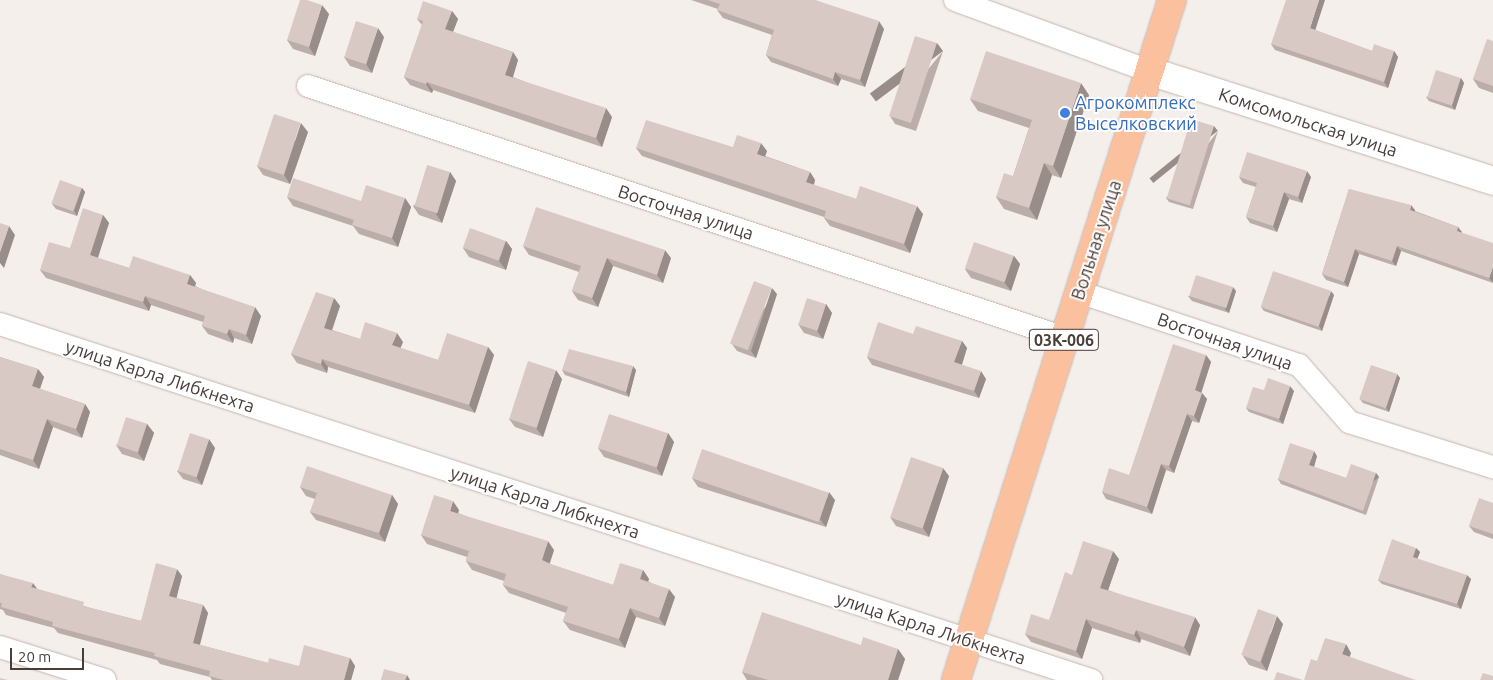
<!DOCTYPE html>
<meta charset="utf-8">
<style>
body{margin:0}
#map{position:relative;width:1493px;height:680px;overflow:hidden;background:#f5efeb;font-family:Ubuntu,sans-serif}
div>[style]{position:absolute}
.roads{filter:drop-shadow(0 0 1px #c3b6b0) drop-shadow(0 0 1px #c3b6b0)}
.minor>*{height:22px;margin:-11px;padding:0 11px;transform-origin:11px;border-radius:11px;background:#fff}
.tertiary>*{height:28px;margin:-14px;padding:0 14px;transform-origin:14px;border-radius:14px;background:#fff}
.primary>*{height:28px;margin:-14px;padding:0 14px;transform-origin:14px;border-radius:14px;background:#fbc19e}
.wall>*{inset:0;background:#bbada9}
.shaded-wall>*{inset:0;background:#988d89;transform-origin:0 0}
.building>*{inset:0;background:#d9c9c4;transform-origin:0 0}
.dots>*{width:14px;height:14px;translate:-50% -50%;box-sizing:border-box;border:2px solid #fff;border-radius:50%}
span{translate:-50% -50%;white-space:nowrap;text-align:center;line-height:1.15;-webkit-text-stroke:4px #fff;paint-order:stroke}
.shield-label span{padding:1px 4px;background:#fff;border:1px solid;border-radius:4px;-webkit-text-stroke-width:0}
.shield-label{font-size:16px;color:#493d39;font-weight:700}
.shop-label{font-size:18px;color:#366cbe}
.left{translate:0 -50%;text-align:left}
.street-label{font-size:18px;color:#493d39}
.scale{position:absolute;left:10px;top:648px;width:74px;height:22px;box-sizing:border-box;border:2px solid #493d39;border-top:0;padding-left:6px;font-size:15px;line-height:18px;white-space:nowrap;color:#493d39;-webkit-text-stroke:4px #fff;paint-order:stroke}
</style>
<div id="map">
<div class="roads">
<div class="minor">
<div style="left:955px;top:0;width:207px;rotate:20.1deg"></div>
<div style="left:308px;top:86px;width:798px;rotate:18.41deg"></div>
<div style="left:1079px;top:292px;width:232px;rotate:18.4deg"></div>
<div style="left:1299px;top:365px;width:76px;rotate:48.7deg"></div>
<div style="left:1349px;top:422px;width:151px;rotate:17.4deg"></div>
<div style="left:0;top:324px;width:1148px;rotate:18.07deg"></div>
<div style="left:0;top:647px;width:110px;rotate:17.4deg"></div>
</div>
<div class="tertiary">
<div style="left:1149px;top:71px;width:361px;rotate:17.7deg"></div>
</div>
<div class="primary">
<div style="left:956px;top:680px;width:713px;rotate:-72.38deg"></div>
</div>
</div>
<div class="wall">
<div style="clip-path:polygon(691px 0,815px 0,884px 29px,865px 87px,841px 79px,838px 86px,771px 62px,766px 55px,772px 35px,723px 18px,717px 10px,718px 9px)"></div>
<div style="clip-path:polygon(452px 11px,458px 19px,453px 32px,513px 52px,518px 60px,513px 77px,612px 117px,602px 147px,433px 90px,432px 93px,410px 85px,404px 77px,422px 25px,417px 19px)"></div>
<div style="clip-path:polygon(329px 14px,315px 56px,293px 49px,287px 40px)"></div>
<div style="clip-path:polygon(1315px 30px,1372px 51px,1394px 51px,1398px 57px,1388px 88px,1275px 50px,1271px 44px)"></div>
<div style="clip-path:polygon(384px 37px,372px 73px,350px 66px,344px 57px)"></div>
<div style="clip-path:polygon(1493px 41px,1493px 93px,1479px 88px,1473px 79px)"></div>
<div style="clip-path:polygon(943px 51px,916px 131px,895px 124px,890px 116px)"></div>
<div style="clip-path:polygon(1461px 78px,1464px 83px,1455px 110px,1429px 101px,1426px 97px)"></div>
<div style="clip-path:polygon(1089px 95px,1061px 178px,1052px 175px,1037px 220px,1004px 209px,996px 197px,1013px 176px,1029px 128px,978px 111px,970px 99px)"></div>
<div style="clip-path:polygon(1218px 131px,1193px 209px,1169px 202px,1166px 198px)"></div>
<div style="clip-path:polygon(308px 132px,290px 184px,263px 175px,257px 166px)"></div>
<div style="clip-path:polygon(733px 147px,767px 151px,765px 156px,810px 172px,815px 180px,814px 185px,856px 199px,923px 214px,910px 253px,830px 226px,824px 218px,824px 217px,642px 156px,636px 148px)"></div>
<div style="clip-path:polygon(450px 172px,456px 181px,442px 223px,419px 215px,413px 206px)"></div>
<div style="clip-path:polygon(1239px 177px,1311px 177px,1302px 203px,1289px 199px,1277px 232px,1250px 223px,1246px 217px,1256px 187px,1243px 183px)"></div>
<div style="clip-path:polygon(82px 188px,85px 192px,77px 216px,56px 209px,52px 204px)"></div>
<div style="clip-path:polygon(1349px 189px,1415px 210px,1415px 211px,1458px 227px,1493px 283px,1401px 251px,1396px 266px,1359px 254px,1348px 287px,1326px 280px,1322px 274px)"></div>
<div style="clip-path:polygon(287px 197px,361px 201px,405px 198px,411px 207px,398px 247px,359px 234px,353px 226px,293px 206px)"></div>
<div style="clip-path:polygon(103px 215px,109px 223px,97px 258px,129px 268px,190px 275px,196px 283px,195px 286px,261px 316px,252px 344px,234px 338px,233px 343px,208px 334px,202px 326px,203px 322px,151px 305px,149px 311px,46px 278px,40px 270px,70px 248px)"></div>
<div style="clip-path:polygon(506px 241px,512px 249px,506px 270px,469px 257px,463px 248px)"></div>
<div style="clip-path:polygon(523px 246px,671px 258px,663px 283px,613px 266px,598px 307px,578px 300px,572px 291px,579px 272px,529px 255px)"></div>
<div style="clip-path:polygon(1014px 256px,1020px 264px,1011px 291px,971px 278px,965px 269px)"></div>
<div style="clip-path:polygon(1236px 291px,1229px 313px,1192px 301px,1188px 296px)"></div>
<div style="clip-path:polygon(777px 294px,756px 358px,737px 351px,732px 344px)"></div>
<div style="clip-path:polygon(1334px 295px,1322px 331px,1264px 311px,1261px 307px)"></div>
<div style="clip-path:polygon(334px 298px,340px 306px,332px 330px,360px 339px,403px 342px,400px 348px,438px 360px,488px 347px,494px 355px,475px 413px,328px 367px,327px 373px,297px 363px,291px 354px)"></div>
<div style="clip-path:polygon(826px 304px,832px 313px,823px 339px,804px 333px,798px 324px)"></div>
<div style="clip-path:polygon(913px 334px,962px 341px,967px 348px,962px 365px,986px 379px,979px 398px,872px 365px,867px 357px)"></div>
<div style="clip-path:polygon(1206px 355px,1211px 362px,1201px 392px,1207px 399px,1199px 423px,1192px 421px,1174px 473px,1166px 470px,1152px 514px,1106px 499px,1102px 492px,1129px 475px)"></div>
<div style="clip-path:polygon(0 357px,38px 369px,44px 377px,40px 389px,85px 404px,90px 412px,82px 438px,53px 427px,39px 469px,0 455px)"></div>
<div style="clip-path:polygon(562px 370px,636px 370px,629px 397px,565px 375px)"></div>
<div style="clip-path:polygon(1397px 374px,1400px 378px,1389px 412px,1363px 403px,1360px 399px)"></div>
<div style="clip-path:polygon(562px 379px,543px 437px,515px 427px,509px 419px)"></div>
<div style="clip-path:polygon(1264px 390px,1294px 391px,1283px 424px,1249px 412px,1246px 408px)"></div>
<div style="clip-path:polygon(147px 424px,154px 433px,144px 461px,122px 454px,116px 445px)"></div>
<div style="clip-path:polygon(668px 433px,674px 442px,662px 476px,604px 457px,598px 448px)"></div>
<div style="clip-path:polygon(215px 448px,202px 485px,183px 479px,177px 471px)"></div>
<div style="clip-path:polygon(1317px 456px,1314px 467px,1346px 478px,1376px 473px,1379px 477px,1366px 515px,1281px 484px,1278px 479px)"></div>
<div style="clip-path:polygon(949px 476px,929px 537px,896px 526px,890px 517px)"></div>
<div style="clip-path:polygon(692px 478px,835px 500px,826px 527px,698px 487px)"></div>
<div style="clip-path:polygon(300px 487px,392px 495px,398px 504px,385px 542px,316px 520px,310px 512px,315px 499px,306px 496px)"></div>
<div style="clip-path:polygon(1493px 503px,1493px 539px,1474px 532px,1469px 526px)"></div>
<div style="clip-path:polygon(459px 510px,458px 513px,554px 550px,549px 564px,553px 565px,613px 585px,643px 570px,649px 579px,648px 581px,675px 597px,665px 626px,636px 617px,625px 648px,570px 630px,563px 621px,566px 613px,509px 593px,503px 585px,504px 581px,472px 570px,466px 561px,467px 557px,427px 544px,421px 535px)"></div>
<div style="clip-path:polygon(1416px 548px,1420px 552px,1417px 559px,1471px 579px,1461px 609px,1382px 584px,1378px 580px)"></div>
<div style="clip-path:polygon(1119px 559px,1108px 590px,1200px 625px,1190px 656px,1141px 639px,1140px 643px,1092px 628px,1082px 659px,1031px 642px,1025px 634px,1049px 620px,1072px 575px)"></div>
<div style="clip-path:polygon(0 574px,37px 589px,87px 607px,141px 621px,182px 576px,176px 598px,203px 605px,208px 613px,200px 645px,268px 663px,299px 666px,350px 658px,355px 666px,351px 680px,212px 680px,210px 677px,160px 664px,157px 660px,58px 633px,54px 628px,6px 615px,3px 610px,0 609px)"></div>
<div style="clip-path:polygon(1283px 624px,1267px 671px,1249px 665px,1243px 656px)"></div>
<div style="clip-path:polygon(861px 645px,898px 649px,905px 659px,898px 680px,747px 680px,742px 672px)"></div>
</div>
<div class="shaded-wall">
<div style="clip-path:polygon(1319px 0,1325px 0,1314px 34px,1310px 28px)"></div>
<div style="clip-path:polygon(322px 5px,329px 14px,315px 56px,309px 47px)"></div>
<div style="clip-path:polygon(452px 11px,458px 19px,451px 37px,445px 29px)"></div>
<div style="clip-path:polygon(879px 21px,884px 29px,865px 87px,860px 80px)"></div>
<div style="clip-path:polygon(378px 28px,384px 37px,372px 73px,366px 64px)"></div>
<div style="left:937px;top:43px;width:10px;height:84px;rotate:53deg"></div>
<div style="clip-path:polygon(1394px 51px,1398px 57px,1388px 88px,1384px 82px)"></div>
<div style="clip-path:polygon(513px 52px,518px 60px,511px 83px,505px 75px)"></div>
<div style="clip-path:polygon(835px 72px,841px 79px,838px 86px,833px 79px)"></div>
<div style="clip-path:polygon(1461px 78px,1464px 83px,1455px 110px,1452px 106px)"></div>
<div style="clip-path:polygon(427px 82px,433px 90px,432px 93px,426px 84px)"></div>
<div style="clip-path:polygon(1081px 83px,1089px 95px,1061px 178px,1053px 166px)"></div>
<div style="clip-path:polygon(606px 108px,612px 117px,602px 147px,596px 138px)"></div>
<div style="clip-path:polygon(301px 123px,308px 132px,290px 184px,284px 175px)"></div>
<div style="left:1214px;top:126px;width:6px;height:83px;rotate:51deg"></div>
<div style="clip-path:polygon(761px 143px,767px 151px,763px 162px,757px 154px)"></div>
<div style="clip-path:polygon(1044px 163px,1052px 175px,1037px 220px,1029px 208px)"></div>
<div style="clip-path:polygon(1307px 171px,1311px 177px,1302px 203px,1298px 197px)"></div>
<div style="clip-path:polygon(450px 172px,456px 181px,442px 223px,436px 214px)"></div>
<div style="clip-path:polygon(810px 172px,815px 180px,812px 190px,806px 182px)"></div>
<div style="clip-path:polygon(82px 188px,85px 192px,77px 216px,74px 211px)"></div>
<div style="clip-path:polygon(1284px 192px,1289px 199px,1277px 232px,1273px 226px)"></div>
<div style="clip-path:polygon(405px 198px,411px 207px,398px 247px,392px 238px)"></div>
<div style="clip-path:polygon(1411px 205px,1415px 210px,1413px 215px,1410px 210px)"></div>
<div style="clip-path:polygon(917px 206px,923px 214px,910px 253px,904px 244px)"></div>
<div style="clip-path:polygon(103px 215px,109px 223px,96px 264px,90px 255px)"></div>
<div style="clip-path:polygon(9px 226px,15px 235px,4px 268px,0 263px,0 252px)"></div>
<div style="clip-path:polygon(1458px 227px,1462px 232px,1461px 236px,1457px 231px)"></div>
<div style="clip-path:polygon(506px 241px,512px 249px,506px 270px,499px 261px)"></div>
<div style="clip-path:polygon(1397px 246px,1401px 251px,1396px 266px,1392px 261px)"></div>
<div style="clip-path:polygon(1355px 249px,1359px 254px,1348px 287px,1344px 282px)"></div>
<div style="clip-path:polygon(665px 250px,671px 258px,663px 283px,657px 275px)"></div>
<div style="clip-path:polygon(1014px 256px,1020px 264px,1011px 291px,1004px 282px)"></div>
<div style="clip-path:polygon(607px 258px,613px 266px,598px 307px,592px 298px)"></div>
<div style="clip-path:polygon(1493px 267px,1493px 283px,1489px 278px)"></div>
<div style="clip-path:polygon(190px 275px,196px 283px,193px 292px,187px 284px)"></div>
<div style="clip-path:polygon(1233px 287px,1236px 291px,1229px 313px,1225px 309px)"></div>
<div style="clip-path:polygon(772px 288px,777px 294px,756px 358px,751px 351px)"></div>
<div style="clip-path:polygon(1331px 291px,1334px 295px,1322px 331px,1319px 326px)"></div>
<div style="clip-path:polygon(145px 296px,151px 305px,149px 311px,143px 302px)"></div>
<div style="clip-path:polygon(334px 298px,340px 306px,330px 336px,324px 328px)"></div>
<div style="clip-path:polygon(826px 304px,832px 313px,823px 339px,817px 331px)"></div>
<div style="clip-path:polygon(255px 307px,261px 316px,252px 344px,246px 335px)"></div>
<div style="clip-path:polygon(229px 329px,234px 338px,233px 343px,227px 334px)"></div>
<div style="clip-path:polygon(397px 333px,403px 342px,398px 354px,392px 345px)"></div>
<div style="clip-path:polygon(962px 341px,967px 348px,960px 370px,954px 362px)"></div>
<div style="clip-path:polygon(488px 347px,494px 355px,475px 413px,469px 405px)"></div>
<div style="clip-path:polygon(1206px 355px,1211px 362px,1200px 397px,1195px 390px)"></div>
<div style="clip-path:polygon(322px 359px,328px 367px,327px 373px,321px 364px)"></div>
<div style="clip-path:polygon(633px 366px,636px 370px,629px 397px,626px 392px)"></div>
<div style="clip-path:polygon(38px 369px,44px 377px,38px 394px,32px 386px)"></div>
<div style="clip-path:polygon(556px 370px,562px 379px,543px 437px,536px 428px)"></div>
<div style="clip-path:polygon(981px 371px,986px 379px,979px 398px,974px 391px)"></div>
<div style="clip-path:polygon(1397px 374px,1400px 378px,1389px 412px,1386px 408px)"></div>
<div style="clip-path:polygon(1290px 386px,1294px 391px,1283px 424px,1279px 419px)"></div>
<div style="clip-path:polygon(1202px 393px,1207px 399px,1199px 423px,1194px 416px)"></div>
<div style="clip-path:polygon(85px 404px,90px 412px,82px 438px,76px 429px)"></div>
<div style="clip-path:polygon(1187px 414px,1192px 421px,1174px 473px,1169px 466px)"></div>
<div style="clip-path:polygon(47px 419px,53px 427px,39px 469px,33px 460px)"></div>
<div style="clip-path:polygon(147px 424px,154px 433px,144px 461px,138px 453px)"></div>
<div style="clip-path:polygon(668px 433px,674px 442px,662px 476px,656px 467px)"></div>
<div style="clip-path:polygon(209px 439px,215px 448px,202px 485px,196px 477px)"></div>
<div style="clip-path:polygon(1314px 451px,1317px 456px,1313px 470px,1309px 465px)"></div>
<div style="clip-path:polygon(1161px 464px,1166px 470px,1152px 514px,1147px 507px)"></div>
<div style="clip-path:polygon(943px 468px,949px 476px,929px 537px,923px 528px)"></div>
<div style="left:1376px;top:473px;width:5px;height:40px;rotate:53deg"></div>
<div style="clip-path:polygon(829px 492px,835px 500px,826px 527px,820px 519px)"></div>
<div style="clip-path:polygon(392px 495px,398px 504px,385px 542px,379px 533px)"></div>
<div style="clip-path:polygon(453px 501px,459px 510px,456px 520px,450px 511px)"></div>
<div style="clip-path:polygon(548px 541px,554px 550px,548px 569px,542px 560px)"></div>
<div style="clip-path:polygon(1416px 548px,1420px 552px,1416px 562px,1413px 557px)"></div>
<div style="clip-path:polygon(1113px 551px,1119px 559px,1106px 596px,1100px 588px)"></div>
<div style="clip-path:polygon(177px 569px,182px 576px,175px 604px,169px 596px)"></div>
<div style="clip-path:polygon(643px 570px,649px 579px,646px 587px,640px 579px)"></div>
<div style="clip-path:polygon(1467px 575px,1471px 579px,1461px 609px,1457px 604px)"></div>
<div style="clip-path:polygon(33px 583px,38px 590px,31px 587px)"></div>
<div style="clip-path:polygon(669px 589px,675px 597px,665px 626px,659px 618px)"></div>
<div style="clip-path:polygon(203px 605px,208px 613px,198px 651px,193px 643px)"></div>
<div style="clip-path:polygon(630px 608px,636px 617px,625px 648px,619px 639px)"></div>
<div style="clip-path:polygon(1277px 616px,1283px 624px,1267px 671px,1261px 662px)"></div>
<div style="clip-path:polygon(1195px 617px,1200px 625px,1190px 656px,1184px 647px)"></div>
<div style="clip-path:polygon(1086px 619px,1092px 628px,1082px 659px,1076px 651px)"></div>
<div style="clip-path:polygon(1136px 630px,1141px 639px,1140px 643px,1134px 635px)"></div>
<div style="clip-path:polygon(1346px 644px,1351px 653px,1348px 663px,1342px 654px)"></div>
<div style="clip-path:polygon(898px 649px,905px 659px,898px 680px,888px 680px)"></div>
<div style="clip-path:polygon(350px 658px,355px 666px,351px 680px,344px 680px)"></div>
<div style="clip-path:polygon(407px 675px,410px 680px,405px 680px)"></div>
</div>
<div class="building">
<div style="clip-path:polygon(300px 0,307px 0,322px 5px,309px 47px,287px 40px)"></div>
<div style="clip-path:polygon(708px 0,815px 0,879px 21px,860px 80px,835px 72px,833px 79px,766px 55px,774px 30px,717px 10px,720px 4px)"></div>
<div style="clip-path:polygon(1286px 0,1319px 0,1310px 28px,1372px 51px,1374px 44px,1394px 51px,1384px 82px,1271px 44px)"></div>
<div style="clip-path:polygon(423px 1px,452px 11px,445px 29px,513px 52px,505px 75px,606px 108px,596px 138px,427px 82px,426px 84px,404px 77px,423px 21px,417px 19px)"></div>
<div style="left:356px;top:21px;width:23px;height:38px;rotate:18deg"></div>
<div style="left:915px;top:36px;width:23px;height:84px;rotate:18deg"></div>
<div style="clip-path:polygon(1487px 39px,1493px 41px,1493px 86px,1473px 79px)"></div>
<div style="clip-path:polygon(986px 51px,1081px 83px,1053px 166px,1044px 163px,1029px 208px,996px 197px,1004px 173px,1013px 176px,1032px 120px,970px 99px)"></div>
<div style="left:1436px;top:70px;width:26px;height:29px;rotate:18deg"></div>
<div style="left:274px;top:114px;width:28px;height:55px;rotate:18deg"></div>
<div style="left:1191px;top:119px;width:24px;height:83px;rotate:17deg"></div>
<div style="clip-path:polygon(646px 120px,733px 147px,737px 135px,761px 143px,757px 154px,810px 172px,806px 182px,856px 199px,860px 186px,917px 206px,904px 244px,824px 218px,826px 211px,636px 148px)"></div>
<div style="clip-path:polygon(1247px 152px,1307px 171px,1298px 197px,1284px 192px,1273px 226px,1246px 217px,1257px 183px,1239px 177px)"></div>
<div style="left:427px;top:165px;width:24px;height:43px;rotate:17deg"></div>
<div style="clip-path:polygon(293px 178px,361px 201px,366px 185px,405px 198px,392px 238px,352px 225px,354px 220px,287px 197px)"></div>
<div style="left:60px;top:180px;width:23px;height:25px;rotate:20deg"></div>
<div style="clip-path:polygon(1349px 189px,1411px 205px,1410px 210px,1458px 227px,1457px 231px,1493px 243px,1493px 267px,1489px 278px,1397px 246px,1392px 261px,1355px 249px,1344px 282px,1322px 274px)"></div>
<div style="clip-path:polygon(536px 207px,665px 250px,657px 275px,607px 258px,592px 298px,572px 291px,581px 266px,523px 246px)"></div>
<div style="clip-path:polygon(83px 208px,103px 215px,90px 255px,129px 268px,133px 256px,190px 275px,187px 284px,255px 307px,246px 335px,229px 329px,227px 334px,202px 326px,205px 316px,145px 296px,143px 302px,40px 270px,49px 242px,70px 248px)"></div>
<div style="clip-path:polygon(0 223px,9px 226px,0 252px)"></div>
<div style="left:470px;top:228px;width:38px;height:21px;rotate:20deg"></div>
<div style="left:974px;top:242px;width:42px;height:28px;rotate:19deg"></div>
<div style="left:1273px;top:271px;width:61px;height:38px;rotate:19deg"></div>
<div style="left:1196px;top:275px;width:39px;height:22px;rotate:18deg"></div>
<div style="left:754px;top:281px;width:19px;height:67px;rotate:21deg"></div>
<div style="clip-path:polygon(316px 292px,334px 298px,324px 328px,360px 339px,365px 322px,397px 333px,392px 345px,438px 360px,447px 333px,488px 347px,469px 405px,322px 359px,321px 364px,291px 354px)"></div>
<div style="left:807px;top:298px;width:20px;height:28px;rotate:18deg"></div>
<div style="clip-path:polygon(878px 322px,913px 334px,916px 326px,962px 341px,954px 362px,981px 371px,974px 391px,867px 357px)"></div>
<div style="clip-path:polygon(1173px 344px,1206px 355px,1195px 390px,1202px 393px,1194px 416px,1187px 414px,1169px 466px,1161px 464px,1147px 507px,1102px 492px,1109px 468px,1129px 475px)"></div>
<div style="clip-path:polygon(569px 349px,633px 366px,626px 392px,562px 370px)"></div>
<div style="clip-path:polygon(0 357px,38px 369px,32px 386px,85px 404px,76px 429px,47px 419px,33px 460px,0 449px)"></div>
<div style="left:528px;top:361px;width:29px;height:61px;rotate:18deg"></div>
<div style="left:1371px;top:365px;width:28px;height:36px;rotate:19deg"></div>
<div style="clip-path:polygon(1268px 378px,1290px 386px,1279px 419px,1246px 408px,1253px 387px,1264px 390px)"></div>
<div style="left:609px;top:414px;width:62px;height:36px;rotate:18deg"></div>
<div style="left:126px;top:417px;width:22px;height:30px;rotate:18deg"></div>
<div style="left:190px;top:433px;width:20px;height:40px;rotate:18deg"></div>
<div style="clip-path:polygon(1290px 443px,1314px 451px,1309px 465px,1346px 478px,1351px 464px,1376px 473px,1363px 511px,1278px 479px)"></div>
<div style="left:702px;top:449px;width:134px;height:31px;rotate:19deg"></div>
<div style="left:911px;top:457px;width:34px;height:64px;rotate:19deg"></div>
<div style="clip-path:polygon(307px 466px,392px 495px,379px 533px,310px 512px,317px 493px,300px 487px)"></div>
<div style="clip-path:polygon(434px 495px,453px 501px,450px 511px,548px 541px,542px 560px,553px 565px,613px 585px,620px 563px,643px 570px,640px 579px,669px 589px,659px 618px,630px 608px,619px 639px,563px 621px,568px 607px,503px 585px,506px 574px,466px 561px,469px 551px,421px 535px)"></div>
<div style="clip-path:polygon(1479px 498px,1493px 503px,1493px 534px,1469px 526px)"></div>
<div style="clip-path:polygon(1392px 539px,1416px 548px,1413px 557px,1467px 575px,1457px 604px,1378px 580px)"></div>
<div style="clip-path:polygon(1083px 541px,1113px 551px,1100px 588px,1195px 617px,1184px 647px,1136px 630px,1134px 635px,1086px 619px,1076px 651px,1025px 634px,1031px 614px,1049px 620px,1065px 572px,1072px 575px)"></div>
<div style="clip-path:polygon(156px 563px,177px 569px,169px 596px,203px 605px,193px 643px,268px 663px,269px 658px,299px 666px,304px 645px,350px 658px,344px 680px,224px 680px,209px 676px,210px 671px,154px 656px,155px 653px,52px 626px,53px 622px,1px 607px,2px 603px,0 603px,0 574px,33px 583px,31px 587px,84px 602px,83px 606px,141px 621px)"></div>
<div style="left:1258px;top:609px;width:20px;height:49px;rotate:20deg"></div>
<div style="clip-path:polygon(762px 612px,861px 645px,863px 637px,898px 649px,888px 680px,768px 680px,742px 672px)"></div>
<div style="clip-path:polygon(1325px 638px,1346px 644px,1342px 654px,1416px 680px,1304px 680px,1311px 659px,1317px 661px)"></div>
<div style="clip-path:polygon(384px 669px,407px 675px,405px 680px,381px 680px)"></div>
<div style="clip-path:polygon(1277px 672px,1303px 680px,1274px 680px)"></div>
<div style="clip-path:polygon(1483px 673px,1493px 676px,1493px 680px,1480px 680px)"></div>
<div style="clip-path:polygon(0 678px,8px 680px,0 680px)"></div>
</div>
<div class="dots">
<div style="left:1065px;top:113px;background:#3f7fe0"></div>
</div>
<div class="shield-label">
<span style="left:1064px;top:340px">03К-006</span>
</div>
<div class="shop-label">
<span class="left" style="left:1075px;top:113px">Агрокомплекс<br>Выселковский</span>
</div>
<div class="street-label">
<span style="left:1308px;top:122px;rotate:18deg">Комсомольская улица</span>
<span style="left:686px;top:212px;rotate:18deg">Восточная улица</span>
<span style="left:1096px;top:240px;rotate:-72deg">Вольная улица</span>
<span style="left:1225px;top:341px;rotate:19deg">Восточная улица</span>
<span style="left:160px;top:376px;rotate:18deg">улица Карла Либкнехта</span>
<span style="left:545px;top:502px;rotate:18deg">улица Карла Либкнехта</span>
<span style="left:931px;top:628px;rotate:18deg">улица Карла Либкнехта</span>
</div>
<div class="scale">20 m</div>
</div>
